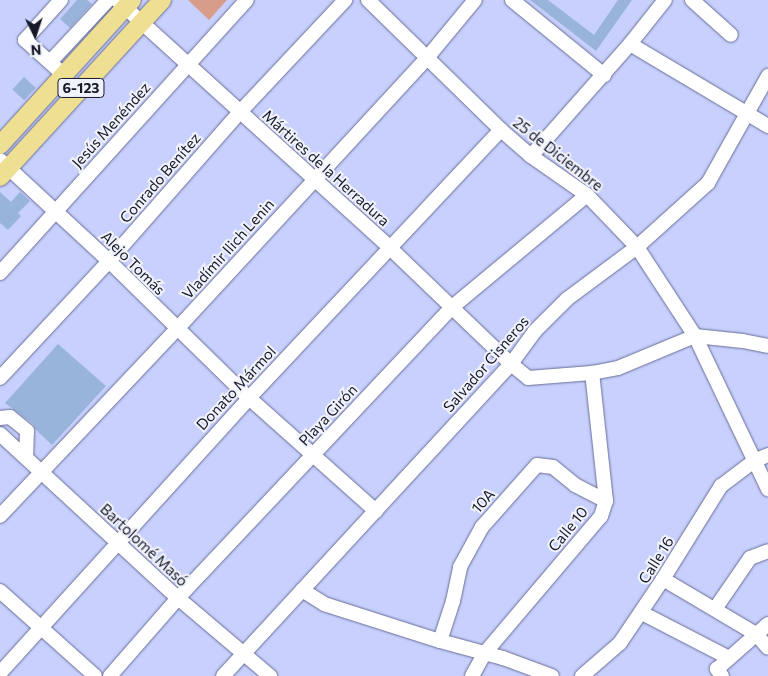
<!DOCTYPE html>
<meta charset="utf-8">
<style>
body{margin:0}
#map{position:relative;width:768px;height:676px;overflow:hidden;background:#c8d0fd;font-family:Commissioner,sans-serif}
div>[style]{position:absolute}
.green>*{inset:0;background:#d79c8a}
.building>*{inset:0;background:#99b4db;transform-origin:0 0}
.roads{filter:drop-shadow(0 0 1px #676d96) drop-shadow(0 0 1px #676d96)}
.minor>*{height:14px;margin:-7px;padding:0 7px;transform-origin:7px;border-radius:7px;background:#fff}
.major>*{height:18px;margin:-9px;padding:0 9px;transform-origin:9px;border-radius:9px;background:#efdf92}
span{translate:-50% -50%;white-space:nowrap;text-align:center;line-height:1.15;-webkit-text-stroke:4px #f1f3fc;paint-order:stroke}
.shield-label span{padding:1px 4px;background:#f1f3fc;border:1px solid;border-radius:4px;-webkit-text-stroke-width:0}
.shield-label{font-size:14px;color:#171929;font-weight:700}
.street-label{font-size:15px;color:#171929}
.north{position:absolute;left:10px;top:10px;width:50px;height:50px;-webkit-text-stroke:4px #f1f3fc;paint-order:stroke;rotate:176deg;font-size:14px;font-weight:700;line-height:20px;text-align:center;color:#171929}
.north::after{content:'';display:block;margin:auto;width:18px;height:22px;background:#171929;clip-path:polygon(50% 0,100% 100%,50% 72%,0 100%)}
</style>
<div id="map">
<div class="green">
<div style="clip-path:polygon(188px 0,227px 0,209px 20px)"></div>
</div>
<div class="building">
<div style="clip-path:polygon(77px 0,87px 0,92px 4px,70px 28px,60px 19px)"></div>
<div style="clip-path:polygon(530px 0,548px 0,594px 35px,618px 0,632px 0,596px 51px)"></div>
<div style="left:24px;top:77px;width:16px;height:17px;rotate:43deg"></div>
<div style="clip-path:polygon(0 192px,11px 202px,20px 192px,30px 201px,18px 213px,21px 216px,8px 230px,0 223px)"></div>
<div style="clip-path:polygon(58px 344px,106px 386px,52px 445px,36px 430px,33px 424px,5px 403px)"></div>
</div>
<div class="roads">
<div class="minor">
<div style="left:61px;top:0;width:54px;rotate:132deg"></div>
<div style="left:25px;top:40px;width:52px;rotate:41.9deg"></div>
<div style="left:117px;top:0;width:367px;rotate:42.2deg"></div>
<div style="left:389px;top:247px;width:169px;rotate:43.8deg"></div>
<div style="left:511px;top:364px;width:22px;rotate:39deg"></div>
<div style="left:528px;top:378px;width:64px;rotate:-4.5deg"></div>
<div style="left:592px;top:373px;width:26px;rotate:-11deg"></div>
<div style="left:618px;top:368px;width:83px;rotate:-22.6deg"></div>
<div style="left:695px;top:336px;width:48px;rotate:5.9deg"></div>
<div style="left:743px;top:341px;width:25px;rotate:11deg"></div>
<div style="left:368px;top:0;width:186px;rotate:44.3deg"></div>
<div style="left:501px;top:130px;width:40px;rotate:41deg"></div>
<div style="left:531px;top:156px;width:68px;rotate:34.9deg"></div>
<div style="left:587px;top:195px;width:72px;rotate:46.1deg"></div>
<div style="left:637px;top:247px;width:106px;rotate:56.9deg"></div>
<div style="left:695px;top:336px;width:170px;rotate:64.5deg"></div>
<div style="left:512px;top:0;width:119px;rotate:39.2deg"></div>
<div style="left:692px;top:0;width:52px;rotate:41.9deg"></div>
<div style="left:630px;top:44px;width:161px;rotate:30.7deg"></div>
<div style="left:50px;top:62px;width:85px;rotate:-46.9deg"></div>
<div style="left:531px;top:156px;width:149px;rotate:-48.5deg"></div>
<div style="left:630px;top:44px;width:56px;rotate:-51.5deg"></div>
<div style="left:0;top:160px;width:149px;rotate:42.8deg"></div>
<div style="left:109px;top:261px;width:196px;rotate:44.4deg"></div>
<div style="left:249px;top:398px;width:170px;rotate:41.7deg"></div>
<div style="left:0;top:273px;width:368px;rotate:-47.9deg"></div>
<div style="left:0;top:378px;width:160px;rotate:-47deg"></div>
<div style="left:109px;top:261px;width:198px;rotate:-48.7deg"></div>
<div style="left:240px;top:112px;width:154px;rotate:-46.8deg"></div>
<div style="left:0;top:418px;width:10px;rotate:-6deg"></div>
<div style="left:10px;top:417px;width:22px;rotate:39deg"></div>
<div style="left:27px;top:431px;width:26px;rotate:92deg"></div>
<div style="left:0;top:434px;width:242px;rotate:42.7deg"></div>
<div style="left:178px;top:598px;width:121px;rotate:40.3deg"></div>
<div style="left:0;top:516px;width:257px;rotate:-46.6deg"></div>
<div style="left:177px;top:329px;width:369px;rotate:-47.3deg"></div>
<div style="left:427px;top:58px;width:75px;rotate:-50.4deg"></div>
<div style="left:663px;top:579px;width:108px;rotate:30.6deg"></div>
<div style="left:756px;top:634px;width:18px;rotate:49deg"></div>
<div style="left:302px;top:590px;width:26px;rotate:32deg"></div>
<div style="left:324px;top:604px;width:122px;rotate:17.7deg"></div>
<div style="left:440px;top:641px;width:65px;rotate:15.1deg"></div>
<div style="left:503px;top:658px;width:52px;rotate:20.2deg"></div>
<div style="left:0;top:591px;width:127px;rotate:41.8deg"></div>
<div style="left:715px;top:609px;width:62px;rotate:-55.5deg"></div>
<div style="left:750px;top:558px;width:19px;rotate:-21deg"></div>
<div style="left:642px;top:613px;width:98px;rotate:27.3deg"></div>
<div style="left:440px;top:641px;width:42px;rotate:-72deg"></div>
<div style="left:453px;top:601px;width:35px;rotate:-78deg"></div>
<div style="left:460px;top:567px;width:46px;rotate:-61.2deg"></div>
<div style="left:482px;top:527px;width:83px;rotate:-48.4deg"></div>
<div style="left:537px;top:465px;width:16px;rotate:7deg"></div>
<div style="left:553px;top:467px;width:28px;rotate:39deg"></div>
<div style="left:575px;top:485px;width:35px;rotate:27deg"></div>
<div style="left:0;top:673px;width:371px;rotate:-47.8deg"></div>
<div style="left:249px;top:398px;width:368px;rotate:-46.8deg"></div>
<div style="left:110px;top:676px;width:103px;rotate:-48.9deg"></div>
<div style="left:178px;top:598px;width:398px;rotate:-46.7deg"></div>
<div style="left:451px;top:308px;width:177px;rotate:-39.7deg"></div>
<div style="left:223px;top:676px;width:425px;rotate:-47.3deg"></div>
<div style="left:511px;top:364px;width:41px;rotate:-54deg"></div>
<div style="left:535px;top:331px;width:45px;rotate:-45deg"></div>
<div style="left:567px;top:299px;width:87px;rotate:-36.6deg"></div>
<div style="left:637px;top:247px;width:96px;rotate:-42deg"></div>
<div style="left:708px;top:183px;width:123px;rotate:-60.7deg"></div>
<div style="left:472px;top:676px;width:25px;rotate:-61deg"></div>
<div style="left:484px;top:654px;width:181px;rotate:-49.7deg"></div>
<div style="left:601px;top:516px;width:16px;rotate:-72deg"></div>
<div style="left:606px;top:501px;width:129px;rotate:-96.2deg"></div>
<div style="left:582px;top:676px;width:50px;rotate:-41deg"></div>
<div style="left:620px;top:643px;width:77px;rotate:-56.1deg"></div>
<div style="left:663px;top:579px;width:110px;rotate:-58.1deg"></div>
<div style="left:721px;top:486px;width:41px;rotate:-37.1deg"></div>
<div style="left:754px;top:461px;width:15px;rotate:-23deg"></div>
<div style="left:722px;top:676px;width:9px;rotate:-126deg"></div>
<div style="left:717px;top:669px;width:68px;rotate:-41.4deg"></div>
</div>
<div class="major">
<div style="left:0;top:145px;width:196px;rotate:-47.7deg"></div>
<div style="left:0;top:177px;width:240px;rotate:-47.5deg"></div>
</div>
</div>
<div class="shield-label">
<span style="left:81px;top:88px">6-123</span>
</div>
<div class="street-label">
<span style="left:111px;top:125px;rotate:-48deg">Jesús Menéndez</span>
<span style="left:558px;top:154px;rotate:38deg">25 de Diciembre</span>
<span style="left:326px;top:168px;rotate:42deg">Mártires de la Herradura</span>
<span style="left:160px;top:178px;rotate:-49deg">Conrado Benítez</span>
<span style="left:228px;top:249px;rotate:-48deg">Vladímir Ilich Lenin</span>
<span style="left:133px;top:263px;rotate:45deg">Alejo Tomás</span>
<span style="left:486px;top:364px;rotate:-49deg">Salvador Cisneros</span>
<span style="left:236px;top:388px;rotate:-47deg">Donato Mármol</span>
<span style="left:328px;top:415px;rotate:-47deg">Playa Girón</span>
<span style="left:483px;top:501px;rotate:-48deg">10A</span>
<span style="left:568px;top:529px;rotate:-51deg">Calle 10</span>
<span style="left:144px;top:545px;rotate:43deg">Bartolomé Masó</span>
<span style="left:656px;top:560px;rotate:-58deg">Calle 16</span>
</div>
<div class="north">N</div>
</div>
